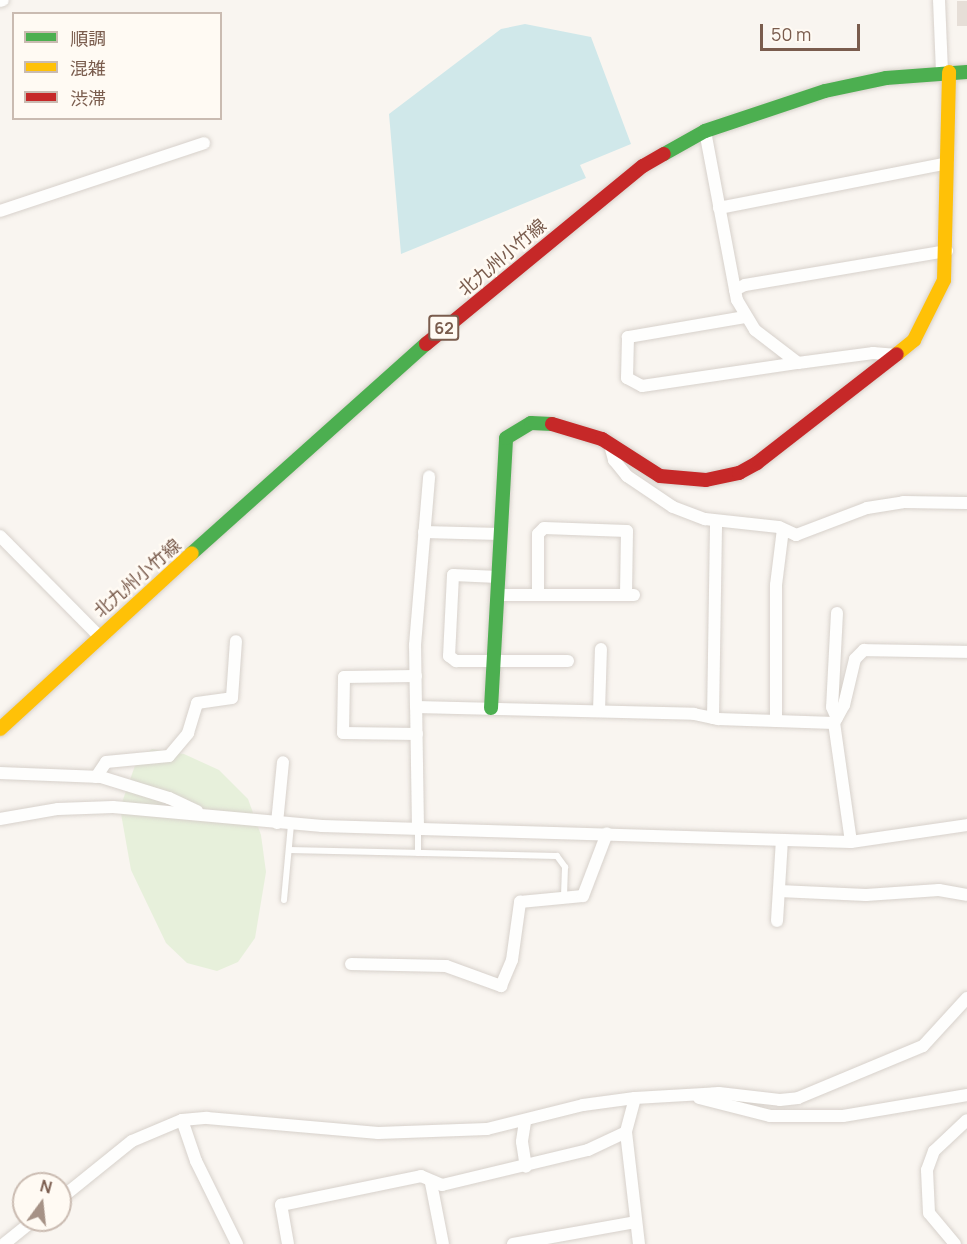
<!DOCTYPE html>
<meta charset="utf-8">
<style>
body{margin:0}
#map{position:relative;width:967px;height:1244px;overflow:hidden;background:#f9f5f0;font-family:Manrope,"Noto Sans JP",sans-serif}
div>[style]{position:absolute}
.green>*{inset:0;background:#e7f0db}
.water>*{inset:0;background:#d0e8ea}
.building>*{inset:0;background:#e6ded7;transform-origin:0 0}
.roads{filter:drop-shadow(0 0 2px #d7d1cb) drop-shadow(0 0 2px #d7d1cb)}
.lane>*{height:6px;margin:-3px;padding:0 3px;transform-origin:3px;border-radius:3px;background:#fefefd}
.street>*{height:12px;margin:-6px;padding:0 6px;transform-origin:6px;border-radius:6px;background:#fefefd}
.fast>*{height:14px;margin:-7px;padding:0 7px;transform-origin:7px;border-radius:7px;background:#4caf50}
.slow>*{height:14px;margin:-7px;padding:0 7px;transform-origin:7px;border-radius:7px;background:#ffc107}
.jam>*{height:14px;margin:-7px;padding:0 7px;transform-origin:7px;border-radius:7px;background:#c62828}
span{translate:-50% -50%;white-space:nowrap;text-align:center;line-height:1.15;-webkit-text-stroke:5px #fffaf3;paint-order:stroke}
.shield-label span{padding:2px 4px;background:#fffaf3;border:2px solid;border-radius:4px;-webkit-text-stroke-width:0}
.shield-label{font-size:16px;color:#7a5c4d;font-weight:700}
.street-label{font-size:18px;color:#7a5c4d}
.legend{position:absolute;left:12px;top:12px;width:210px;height:108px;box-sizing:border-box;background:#fffaf3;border:2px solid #cabbb1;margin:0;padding:8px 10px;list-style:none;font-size:18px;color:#7a5c4d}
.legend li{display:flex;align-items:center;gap:12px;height:30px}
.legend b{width:30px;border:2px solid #cabbb1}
.north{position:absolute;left:12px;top:1172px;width:60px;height:60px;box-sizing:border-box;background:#fffaf3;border:2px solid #cabbb1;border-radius:50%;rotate:15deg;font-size:16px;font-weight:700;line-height:24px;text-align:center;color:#7a5c4d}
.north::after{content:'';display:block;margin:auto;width:21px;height:27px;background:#a69286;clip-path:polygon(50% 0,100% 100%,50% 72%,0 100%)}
.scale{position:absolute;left:760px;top:24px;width:100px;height:27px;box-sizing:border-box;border:3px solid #7a5c4d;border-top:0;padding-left:8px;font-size:18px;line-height:21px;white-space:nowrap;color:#7a5c4d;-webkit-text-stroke:4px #fffaf3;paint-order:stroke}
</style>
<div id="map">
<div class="green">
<div style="clip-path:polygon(152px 749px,184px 754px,219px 770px,248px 799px,261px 835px,266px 872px,255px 938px,238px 962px,217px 971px,187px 963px,166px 943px,131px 870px,120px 808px,137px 760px)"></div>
</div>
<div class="water">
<div style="clip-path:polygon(525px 24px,591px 37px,631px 144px,580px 165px,586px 178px,401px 254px,389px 114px,501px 29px)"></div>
</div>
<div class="building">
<div style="left:957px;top:1px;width:10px;height:25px"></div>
</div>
<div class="roads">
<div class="lane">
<div style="left:289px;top:850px;width:268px;rotate:1.3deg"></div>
<div style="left:557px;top:856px;width:14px;rotate:54deg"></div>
<div style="left:565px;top:867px;width:30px;rotate:92deg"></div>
<div style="left:418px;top:853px;width:24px;rotate:-90deg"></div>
<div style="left:284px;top:900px;width:76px;rotate:-84.7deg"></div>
</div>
<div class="street">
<div style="left:939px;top:0;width:72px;rotate:87.6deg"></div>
<div style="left:0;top:1px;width:3px;rotate:-18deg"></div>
<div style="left:705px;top:131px;width:172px;rotate:79.3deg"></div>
<div style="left:737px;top:300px;width:35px;rotate:59deg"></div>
<div style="left:755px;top:330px;width:54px;rotate:37.5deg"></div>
<div style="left:798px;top:363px;width:76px;rotate:-7.6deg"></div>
<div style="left:873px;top:353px;width:21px;rotate:5deg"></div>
<div style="left:719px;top:208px;width:233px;rotate:-11.1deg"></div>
<div style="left:0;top:211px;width:215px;rotate:-18.4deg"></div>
<div style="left:735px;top:290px;width:11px;rotate:-27deg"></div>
<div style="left:745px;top:285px;width:205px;rotate:-9.6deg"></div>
<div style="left:745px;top:317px;width:119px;rotate:170.3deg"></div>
<div style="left:628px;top:337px;width:41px;rotate:91.4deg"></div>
<div style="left:627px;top:378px;width:17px;rotate:28deg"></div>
<div style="left:642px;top:386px;width:158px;rotate:-8.4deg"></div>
<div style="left:610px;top:445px;width:16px;rotate:75deg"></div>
<div style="left:614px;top:460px;width:21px;rotate:51deg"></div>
<div style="left:627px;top:476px;width:55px;rotate:34deg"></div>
<div style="left:673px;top:507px;width:34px;rotate:21deg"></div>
<div style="left:705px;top:519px;width:74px;rotate:6.2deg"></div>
<div style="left:779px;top:527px;width:19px;rotate:25deg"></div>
<div style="left:796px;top:535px;width:76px;rotate:-20.8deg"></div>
<div style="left:867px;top:508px;width:36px;rotate:-9deg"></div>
<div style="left:903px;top:502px;width:64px;rotate:0.9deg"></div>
<div style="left:424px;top:532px;width:76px;rotate:1.5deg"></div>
<div style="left:0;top:536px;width:141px;rotate:45.3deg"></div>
<div style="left:498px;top:577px;width:45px;rotate:-177.5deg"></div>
<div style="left:453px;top:575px;width:81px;rotate:92.8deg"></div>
<div style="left:449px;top:656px;width:9px;rotate:36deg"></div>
<div style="left:456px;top:661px;width:112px"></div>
<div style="left:497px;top:595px;width:137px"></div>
<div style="left:538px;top:595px;width:61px;rotate:-90deg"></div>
<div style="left:538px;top:534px;width:8px;rotate:-45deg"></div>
<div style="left:544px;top:528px;width:83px;rotate:2.1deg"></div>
<div style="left:627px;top:531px;width:64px;rotate:90.9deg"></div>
<div style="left:837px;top:613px;width:94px;rotate:93deg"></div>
<div style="left:832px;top:707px;width:12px;rotate:66deg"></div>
<div style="left:416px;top:676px;width:72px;rotate:179.2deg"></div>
<div style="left:344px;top:677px;width:56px;rotate:91deg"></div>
<div style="left:343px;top:733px;width:74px;rotate:0.8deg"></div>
<div style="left:416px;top:707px;width:62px;rotate:-90.9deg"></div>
<div style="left:415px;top:645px;width:169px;rotate:-85.2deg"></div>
<div style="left:599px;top:711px;width:62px;rotate:-88.2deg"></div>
<div style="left:713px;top:718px;width:197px;rotate:-89.1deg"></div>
<div style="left:776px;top:721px;width:136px;rotate:-90deg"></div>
<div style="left:776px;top:585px;width:56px;rotate:-82.9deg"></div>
<div style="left:0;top:773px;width:101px;rotate:2.3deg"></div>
<div style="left:101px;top:777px;width:71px;rotate:17.2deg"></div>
<div style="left:169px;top:798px;width:31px;rotate:25deg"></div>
<div style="left:96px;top:777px;width:18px;rotate:-56deg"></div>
<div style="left:106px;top:762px;width:63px;rotate:-5.4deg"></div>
<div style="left:169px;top:756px;width:30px;rotate:-50deg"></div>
<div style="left:188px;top:733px;width:31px;rotate:-73deg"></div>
<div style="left:197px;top:703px;width:35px;rotate:-8deg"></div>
<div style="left:232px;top:698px;width:57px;rotate:-86deg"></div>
<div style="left:0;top:819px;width:59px;rotate:-9.8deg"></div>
<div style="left:58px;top:809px;width:55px;rotate:-2.1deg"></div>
<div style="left:113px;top:807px;width:210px;rotate:5.2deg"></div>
<div style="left:322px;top:826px;width:529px;rotate:1.73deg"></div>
<div style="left:851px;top:842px;width:117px;rotate:-8.3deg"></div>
<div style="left:277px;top:823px;width:61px;rotate:-84.4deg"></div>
<div style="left:418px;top:828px;width:121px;rotate:-90.9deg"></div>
<div style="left:416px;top:707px;width:278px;rotate:1.4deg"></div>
<div style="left:694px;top:714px;width:25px;rotate:12deg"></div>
<div style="left:718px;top:719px;width:116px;rotate:2deg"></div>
<div style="left:851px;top:842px;width:120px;rotate:-98.1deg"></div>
<div style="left:834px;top:723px;width:21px;rotate:-61deg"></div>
<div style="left:844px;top:705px;width:47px;rotate:-76.6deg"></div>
<div style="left:855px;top:659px;width:13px;rotate:-45deg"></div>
<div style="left:864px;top:650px;width:103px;rotate:1.1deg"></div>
<div style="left:779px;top:891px;width:87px;rotate:2.6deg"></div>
<div style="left:866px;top:895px;width:73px;rotate:-3.9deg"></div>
<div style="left:939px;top:890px;width:28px;rotate:10deg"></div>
<div style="left:777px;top:921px;width:81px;rotate:-86.5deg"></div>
<div style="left:351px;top:964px;width:95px;rotate:1.2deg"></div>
<div style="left:446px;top:966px;width:59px;rotate:20deg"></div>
<div style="left:501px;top:986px;width:28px;rotate:-67deg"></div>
<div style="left:512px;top:960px;width:59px;rotate:-82.1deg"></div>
<div style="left:520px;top:902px;width:63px;rotate:-5.4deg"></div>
<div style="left:583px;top:896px;width:67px;rotate:-69.1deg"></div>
<div style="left:635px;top:1098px;width:35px;rotate:105deg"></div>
<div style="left:626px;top:1132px;width:113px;rotate:83.4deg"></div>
<div style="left:699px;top:1098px;width:73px;rotate:14.2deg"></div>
<div style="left:770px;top:1116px;width:73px"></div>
<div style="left:843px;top:1116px;width:126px;rotate:-9.6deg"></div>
<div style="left:182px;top:1120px;width:43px;rotate:71.1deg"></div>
<div style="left:196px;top:1161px;width:93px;rotate:63.7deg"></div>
<div style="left:525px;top:1122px;width:20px;rotate:99deg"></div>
<div style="left:522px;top:1142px;width:25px;rotate:81deg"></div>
<div style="left:431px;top:1183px;width:62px;rotate:78.9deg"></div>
<div style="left:60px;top:1199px;width:92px;rotate:-38.9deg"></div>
<div style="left:132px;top:1141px;width:54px;rotate:-22.8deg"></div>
<div style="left:182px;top:1120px;width:25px;rotate:-5deg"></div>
<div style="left:207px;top:1118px;width:172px;rotate:5deg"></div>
<div style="left:378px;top:1133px;width:109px;rotate:-2.1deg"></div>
<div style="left:487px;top:1129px;width:99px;rotate:-14deg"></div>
<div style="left:583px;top:1105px;width:52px;rotate:-7.7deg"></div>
<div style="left:635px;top:1098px;width:84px;rotate:-3.4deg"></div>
<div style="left:719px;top:1093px;width:61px;rotate:6.5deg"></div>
<div style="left:780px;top:1100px;width:18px;rotate:-6deg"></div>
<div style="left:798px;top:1098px;width:135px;rotate:-22.6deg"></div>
<div style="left:923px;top:1046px;width:65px;rotate:-47.5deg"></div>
<div style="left:4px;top:1244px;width:38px;rotate:-39deg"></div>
<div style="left:288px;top:1244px;width:40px;rotate:-100deg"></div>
<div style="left:281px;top:1205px;width:143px;rotate:-11.7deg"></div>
<div style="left:421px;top:1176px;width:23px;rotate:23deg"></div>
<div style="left:442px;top:1185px;width:150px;rotate:-13.5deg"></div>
<div style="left:588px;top:1150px;width:42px;rotate:-25.3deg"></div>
<div style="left:513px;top:1244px;width:124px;rotate:-10.2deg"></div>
<div style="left:955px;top:1244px;width:40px;rotate:-130deg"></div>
<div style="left:929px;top:1213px;width:43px;rotate:-92.7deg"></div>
<div style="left:927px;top:1170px;width:20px;rotate:-70deg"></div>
<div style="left:934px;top:1151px;width:45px;rotate:-43.2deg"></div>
</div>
<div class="fast">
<div style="left:664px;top:154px;width:47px;rotate:-29.3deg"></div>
<div style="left:705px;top:131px;width:126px;rotate:-18.4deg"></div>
<div style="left:825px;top:91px;width:62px;rotate:-12deg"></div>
<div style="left:886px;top:78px;width:81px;rotate:-4.2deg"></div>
<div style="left:192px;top:553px;width:314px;rotate:-41.8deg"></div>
<div style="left:491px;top:708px;width:270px;rotate:-86.8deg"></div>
<div style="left:506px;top:438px;width:29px;rotate:-31deg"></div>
<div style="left:531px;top:423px;width:21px;rotate:3deg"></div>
</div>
<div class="slow">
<div style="left:897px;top:354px;width:22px;rotate:-39deg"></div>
<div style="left:914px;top:340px;width:67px;rotate:-63.4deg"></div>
<div style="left:944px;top:280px;width:208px;rotate:-88.6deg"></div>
<div style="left:0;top:729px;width:260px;rotate:-42.5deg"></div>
</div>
<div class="jam">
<div style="left:426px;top:344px;width:281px;rotate:-39.4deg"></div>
<div style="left:643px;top:166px;width:24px;rotate:-30deg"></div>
<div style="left:552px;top:424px;width:52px;rotate:16.7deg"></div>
<div style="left:602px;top:439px;width:69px;rotate:32.5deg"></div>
<div style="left:660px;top:476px;width:46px;rotate:5deg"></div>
<div style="left:706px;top:480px;width:34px;rotate:-12deg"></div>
<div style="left:739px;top:473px;width:21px;rotate:-29deg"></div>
<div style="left:757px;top:463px;width:177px;rotate:-37.9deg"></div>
</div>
</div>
<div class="shield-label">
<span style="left:444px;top:328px">62</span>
</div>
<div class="street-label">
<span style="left:502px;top:257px;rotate:-40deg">北九州小竹線</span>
<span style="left:137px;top:578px;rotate:-41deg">北九州小竹線</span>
</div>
<ul class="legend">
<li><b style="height:8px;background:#4caf50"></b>順調</li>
<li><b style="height:8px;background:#ffc107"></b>混雑</li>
<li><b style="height:8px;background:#c62828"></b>渋滞</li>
</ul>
<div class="north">N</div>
<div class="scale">50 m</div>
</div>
